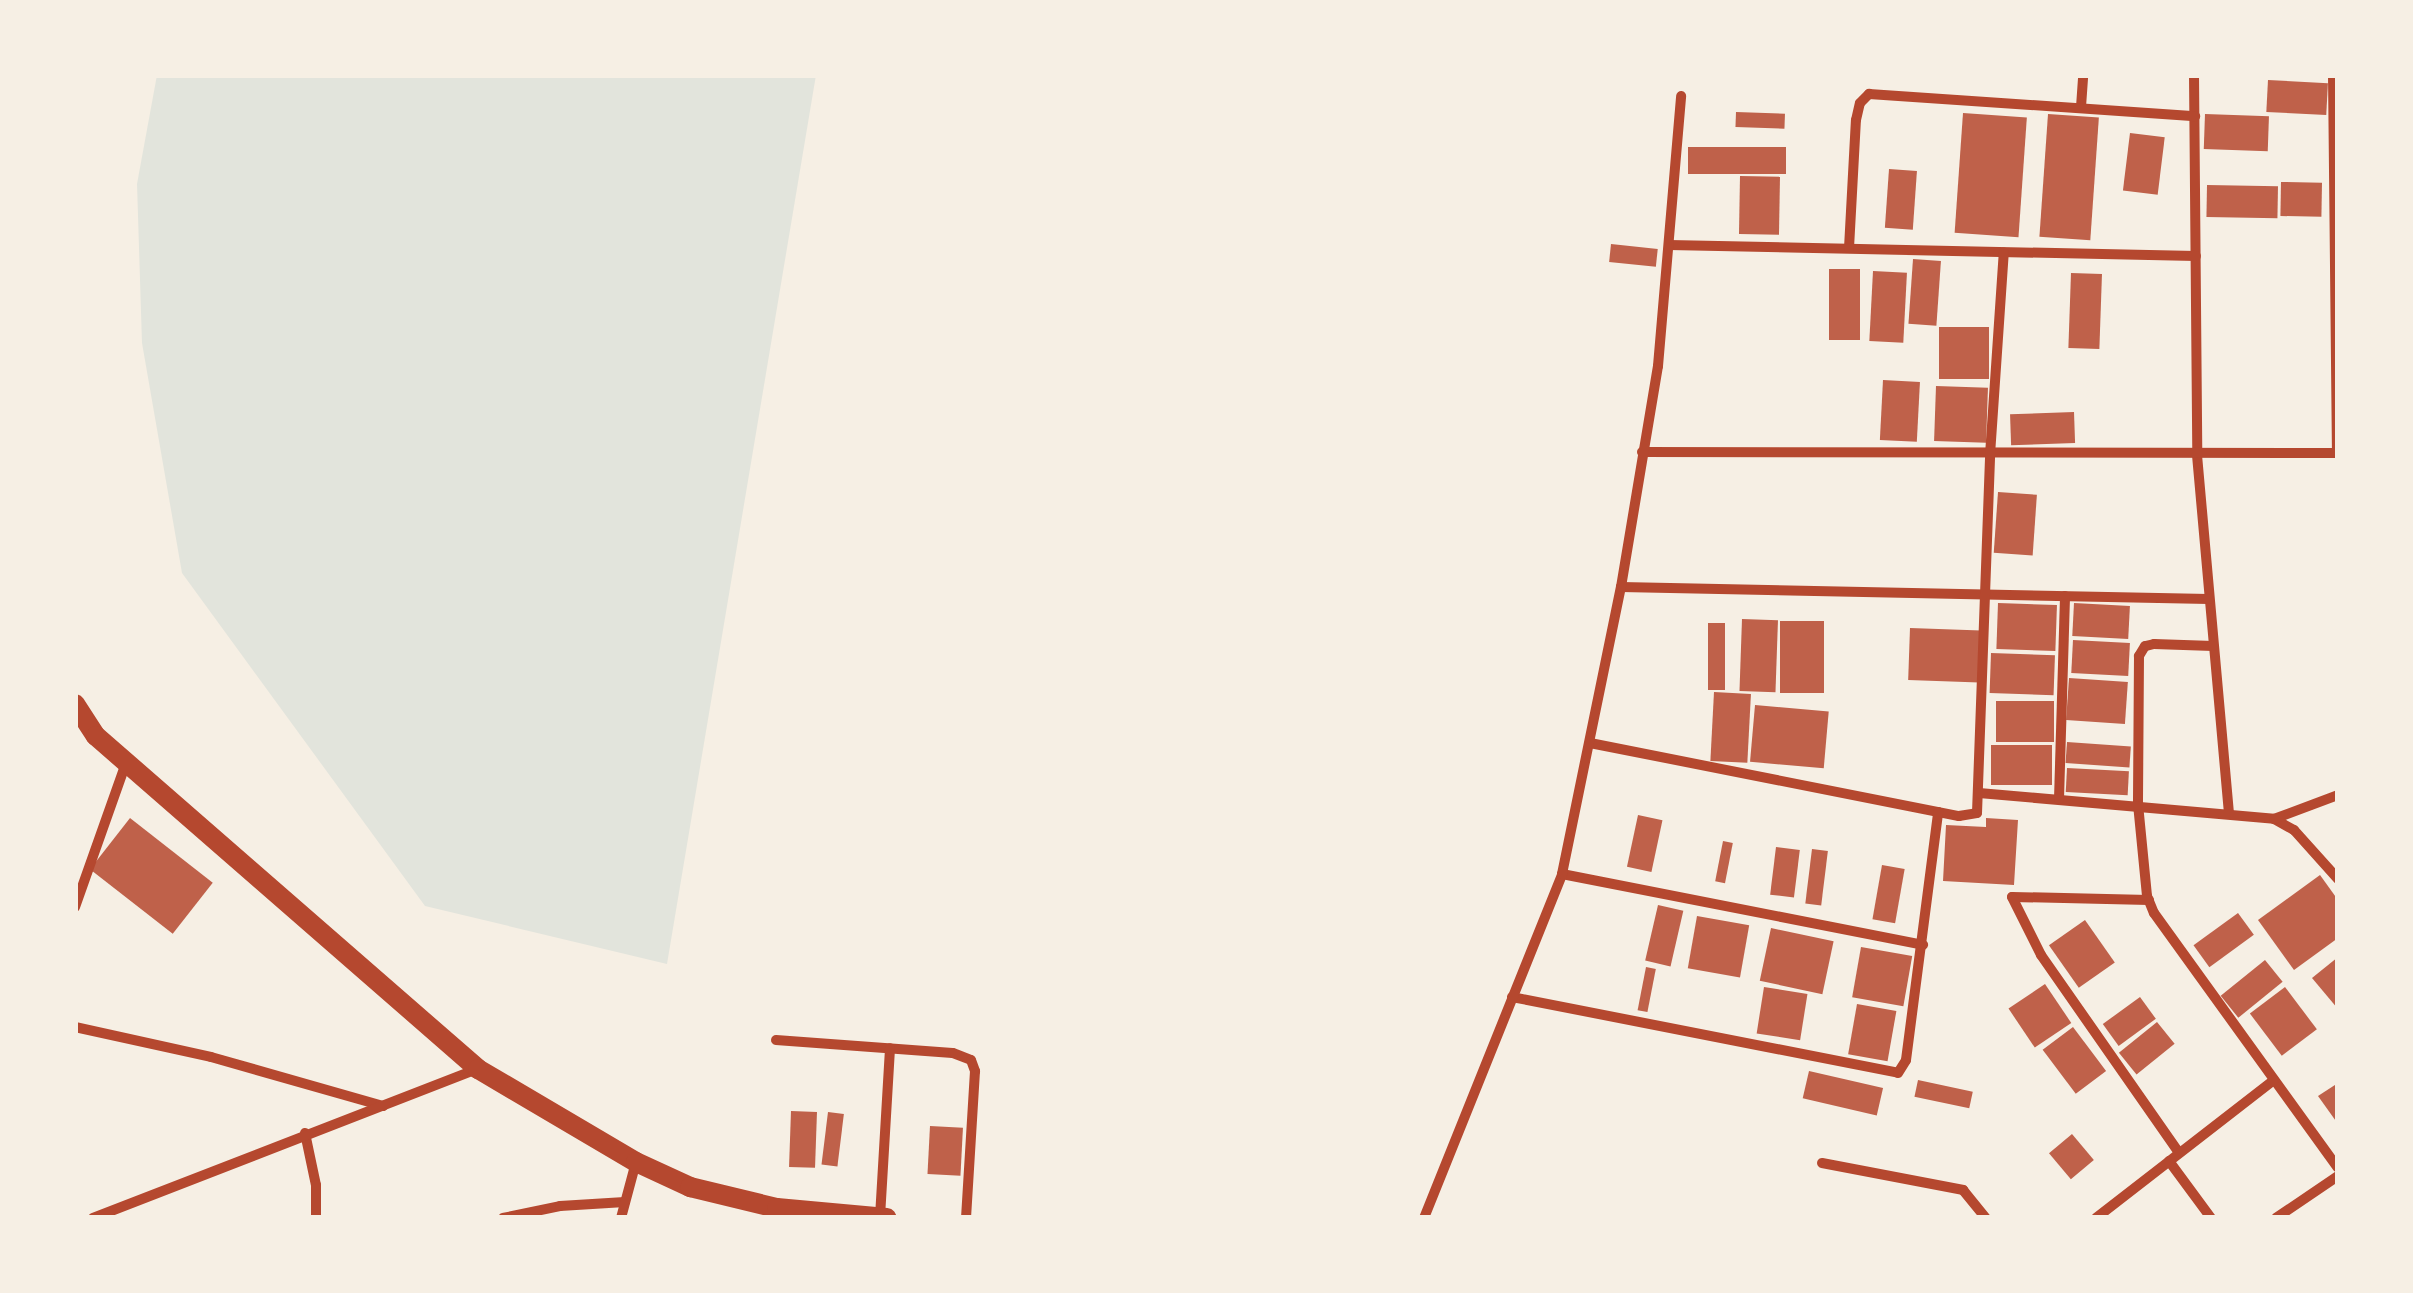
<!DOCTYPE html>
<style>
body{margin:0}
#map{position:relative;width:2413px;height:1293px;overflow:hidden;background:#f6efe4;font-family:Arial,sans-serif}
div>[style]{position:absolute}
.green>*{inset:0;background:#e2e4dc}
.building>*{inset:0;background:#bf614a;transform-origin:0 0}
.minor>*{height:10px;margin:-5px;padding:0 5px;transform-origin:5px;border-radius:5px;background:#b5482f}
.secondary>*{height:20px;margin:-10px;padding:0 10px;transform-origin:10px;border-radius:10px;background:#b5482f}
span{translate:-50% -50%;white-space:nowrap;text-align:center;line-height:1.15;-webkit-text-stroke:8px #f6efe4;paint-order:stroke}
.frame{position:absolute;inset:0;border:78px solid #f6efe4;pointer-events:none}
</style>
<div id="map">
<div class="green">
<div style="clip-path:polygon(157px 75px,816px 75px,667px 964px,425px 906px,182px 573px,142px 343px,137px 184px)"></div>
</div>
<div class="building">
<div style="left:2268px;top:80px;width:60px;height:32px;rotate:3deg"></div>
<div style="left:1736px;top:112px;width:49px;height:15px;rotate:2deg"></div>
<div style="left:1963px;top:113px;width:64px;height:120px;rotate:4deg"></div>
<div style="left:2048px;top:114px;width:51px;height:123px;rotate:4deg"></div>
<div style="left:2205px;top:114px;width:64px;height:35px;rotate:2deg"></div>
<div style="left:2130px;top:133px;width:35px;height:58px;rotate:7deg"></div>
<div style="left:1688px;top:147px;width:98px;height:27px"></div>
<div style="left:1889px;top:169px;width:28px;height:59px;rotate:4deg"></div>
<div style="left:1740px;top:176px;width:40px;height:58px;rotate:1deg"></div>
<div style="left:2281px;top:182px;width:41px;height:34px;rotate:1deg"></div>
<div style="left:2207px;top:185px;width:71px;height:32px;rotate:1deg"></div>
<div style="left:1611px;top:244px;width:47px;height:18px;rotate:6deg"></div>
<div style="left:1913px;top:259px;width:28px;height:65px;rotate:4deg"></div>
<div style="left:1829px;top:269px;width:31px;height:71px"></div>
<div style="left:1873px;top:271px;width:34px;height:70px;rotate:3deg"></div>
<div style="left:2071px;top:273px;width:31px;height:75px;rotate:2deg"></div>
<div style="left:1939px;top:327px;width:50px;height:52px"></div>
<div style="left:1883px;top:380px;width:37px;height:60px;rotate:3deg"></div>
<div style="left:1936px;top:386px;width:52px;height:55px;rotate:2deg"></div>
<div style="left:2074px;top:412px;width:31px;height:64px;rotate:88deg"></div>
<div style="left:1998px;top:492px;width:39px;height:61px;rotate:4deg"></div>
<div style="left:1998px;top:603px;width:59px;height:46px;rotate:2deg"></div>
<div style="left:2074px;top:603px;width:56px;height:33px;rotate:3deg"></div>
<div style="left:1742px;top:619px;width:36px;height:72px;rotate:2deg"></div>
<div style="left:1780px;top:621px;width:44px;height:72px"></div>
<div style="left:1708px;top:623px;width:17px;height:67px"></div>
<div style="left:1910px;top:628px;width:71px;height:52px;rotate:2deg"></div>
<div style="left:2073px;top:640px;width:57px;height:33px;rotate:3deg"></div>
<div style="left:1991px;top:653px;width:64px;height:40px;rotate:2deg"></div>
<div style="left:2069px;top:678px;width:59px;height:42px;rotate:4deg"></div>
<div style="left:1714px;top:692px;width:37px;height:69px;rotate:3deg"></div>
<div style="left:1996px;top:701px;width:58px;height:41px"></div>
<div style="left:1755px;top:705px;width:74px;height:57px;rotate:5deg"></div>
<div style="left:2067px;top:742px;width:64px;height:21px;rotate:4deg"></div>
<div style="left:1991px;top:745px;width:61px;height:40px"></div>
<div style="left:2067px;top:768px;width:62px;height:24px;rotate:3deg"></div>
<div style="left:1638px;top:815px;width:25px;height:53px;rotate:12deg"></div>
<div style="left:130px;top:818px;width:105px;height:65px;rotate:38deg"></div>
<div style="clip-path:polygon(1986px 818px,2018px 820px,2014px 885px,1943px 881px,1946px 825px,1986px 827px)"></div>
<div style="left:1723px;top:841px;width:10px;height:41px;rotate:11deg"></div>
<div style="left:1776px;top:847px;width:24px;height:48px;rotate:7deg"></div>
<div style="left:1812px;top:849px;width:16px;height:55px;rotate:7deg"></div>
<div style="left:1882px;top:865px;width:23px;height:55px;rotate:10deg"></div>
<div style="clip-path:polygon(2320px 875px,2338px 900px,2338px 938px,2294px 970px,2258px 920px)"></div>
<div style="left:1658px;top:905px;width:26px;height:57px;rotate:13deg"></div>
<div style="left:2238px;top:913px;width:27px;height:55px;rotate:54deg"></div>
<div style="left:1697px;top:916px;width:53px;height:53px;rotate:10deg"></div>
<div style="left:2085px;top:920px;width:52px;height:44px;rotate:55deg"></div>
<div style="left:1771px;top:928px;width:64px;height:54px;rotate:12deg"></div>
<div style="left:1861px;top:947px;width:52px;height:51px;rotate:10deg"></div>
<div style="clip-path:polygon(2338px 957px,2338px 1009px,2312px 978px)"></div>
<div style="left:2265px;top:960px;width:28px;height:57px;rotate:51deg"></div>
<div style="left:1646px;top:967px;width:10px;height:44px;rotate:11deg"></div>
<div style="left:2045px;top:984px;width:47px;height:44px;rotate:56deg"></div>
<div style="left:1764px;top:987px;width:44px;height:47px;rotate:9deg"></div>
<div style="left:2285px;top:987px;width:53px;height:44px;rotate:53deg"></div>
<div style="left:2140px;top:997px;width:27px;height:46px;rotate:54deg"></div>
<div style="left:1857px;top:1004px;width:40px;height:51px;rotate:10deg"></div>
<div style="left:2157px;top:1022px;width:28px;height:49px;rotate:51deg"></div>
<div style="left:2073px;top:1027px;width:55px;height:38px;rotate:53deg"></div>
<div style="left:1809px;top:1071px;width:76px;height:28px;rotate:13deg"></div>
<div style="left:1918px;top:1080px;width:56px;height:17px;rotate:12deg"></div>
<div style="clip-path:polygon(2338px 1083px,2338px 1124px,2318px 1096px)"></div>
<div style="left:791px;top:1111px;width:26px;height:56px;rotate:2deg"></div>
<div style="left:828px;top:1112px;width:16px;height:53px;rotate:7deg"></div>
<div style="left:930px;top:1126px;width:33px;height:48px;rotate:3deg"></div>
<div style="left:2072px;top:1134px;width:34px;height:30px;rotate:50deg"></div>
</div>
<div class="minor">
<div style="left:2194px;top:75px;width:380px;rotate:89.5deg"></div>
<div style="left:2197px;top:455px;width:359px;rotate:84.9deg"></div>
<div style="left:2333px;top:75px;width:378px;rotate:89.4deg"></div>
<div style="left:2081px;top:107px;width:32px;rotate:-86deg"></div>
<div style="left:1669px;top:245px;width:527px;rotate:1.2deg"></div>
<div style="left:1849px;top:248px;width:128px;rotate:-86.9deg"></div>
<div style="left:1856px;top:120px;width:17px;rotate:-77deg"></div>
<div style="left:1860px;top:103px;width:13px;rotate:-45deg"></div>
<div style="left:1869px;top:94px;width:327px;rotate:3.9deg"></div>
<div style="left:1642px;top:452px;width:696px;rotate:0.08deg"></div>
<div style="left:1621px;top:587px;width:588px;rotate:1.17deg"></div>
<div style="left:2213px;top:646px;width:59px;rotate:-178.1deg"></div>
<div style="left:2154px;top:644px;width:9px;rotate:167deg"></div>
<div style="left:2145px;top:646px;width:12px;rotate:121deg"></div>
<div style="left:2139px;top:656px;width:148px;rotate:90.4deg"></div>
<div style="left:2138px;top:804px;width:92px;rotate:84.4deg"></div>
<div style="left:2147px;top:896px;width:18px;rotate:68deg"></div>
<div style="left:2154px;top:913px;width:314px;rotate:54.2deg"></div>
<div style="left:1590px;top:743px;width:376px;rotate:11.2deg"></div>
<div style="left:1959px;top:816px;width:18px;rotate:-9deg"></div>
<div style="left:1977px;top:813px;width:358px;rotate:-87.9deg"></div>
<div style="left:1990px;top:455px;width:203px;rotate:-86.1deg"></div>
<div style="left:1979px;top:793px;width:296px;rotate:5deg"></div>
<div style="left:2274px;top:819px;width:23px;rotate:29deg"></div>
<div style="left:2294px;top:830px;width:66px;rotate:48.1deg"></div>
<div style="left:2059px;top:799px;width:203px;rotate:-88.3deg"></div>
<div style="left:2274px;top:819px;width:68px;rotate:-20.6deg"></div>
<div style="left:1562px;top:874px;width:368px;rotate:11.1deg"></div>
<div style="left:2149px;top:900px;width:137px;rotate:-178.7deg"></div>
<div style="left:2012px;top:897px;width:65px;rotate:63.4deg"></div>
<div style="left:2041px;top:955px;width:241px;rotate:55.1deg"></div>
<div style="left:75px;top:907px;width:153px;rotate:-70.5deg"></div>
<div style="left:1512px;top:997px;width:393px;rotate:11.1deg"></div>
<div style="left:1898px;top:1073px;width:15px;rotate:-58deg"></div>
<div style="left:1906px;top:1060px;width:250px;rotate:-82.6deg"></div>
<div style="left:75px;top:1027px;width:139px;rotate:12.4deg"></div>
<div style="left:211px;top:1057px;width:179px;rotate:15.9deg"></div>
<div style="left:776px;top:1040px;width:177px;rotate:4.2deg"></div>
<div style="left:953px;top:1053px;width:19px;rotate:21deg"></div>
<div style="left:971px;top:1060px;width:12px;rotate:70deg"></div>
<div style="left:975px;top:1071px;width:147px;rotate:93.5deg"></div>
<div style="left:305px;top:1133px;width:53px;rotate:78.1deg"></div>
<div style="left:316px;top:1185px;width:33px;rotate:90deg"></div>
<div style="left:2169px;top:1161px;width:71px;rotate:53.6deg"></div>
<div style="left:1822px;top:1163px;width:144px;rotate:10.8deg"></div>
<div style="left:1963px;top:1190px;width:36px;rotate:51deg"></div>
<div style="left:880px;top:1217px;width:169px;rotate:-86.6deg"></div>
<div style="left:93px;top:1218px;width:413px;rotate:-21.2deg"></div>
<div style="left:503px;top:1218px;width:58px;rotate:-11.9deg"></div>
<div style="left:560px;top:1206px;width:65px;rotate:-3.5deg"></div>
<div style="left:621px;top:1218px;width:58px;rotate:-75deg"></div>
<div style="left:1424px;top:1218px;width:371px;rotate:-68.1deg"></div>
<div style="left:1562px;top:874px;width:293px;rotate:-78.4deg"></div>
<div style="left:1621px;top:587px;width:224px;rotate:-80.5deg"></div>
<div style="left:1658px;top:366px;width:271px;rotate:-85.1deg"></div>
<div style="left:2096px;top:1218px;width:225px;rotate:-37.8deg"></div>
<div style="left:2276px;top:1218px;width:75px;rotate:-34.1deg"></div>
</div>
<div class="secondary">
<div style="left:75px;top:704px;width:38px;rotate:57deg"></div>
<div style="left:96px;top:736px;width:507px;rotate:41.08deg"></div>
<div style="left:478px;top:1069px;width:183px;rotate:30.5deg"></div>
<div style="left:636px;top:1162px;width:60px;rotate:24.8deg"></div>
<div style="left:690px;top:1187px;width:89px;rotate:13.6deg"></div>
<div style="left:777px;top:1208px;width:110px;rotate:5.2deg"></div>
</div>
<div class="frame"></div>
</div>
